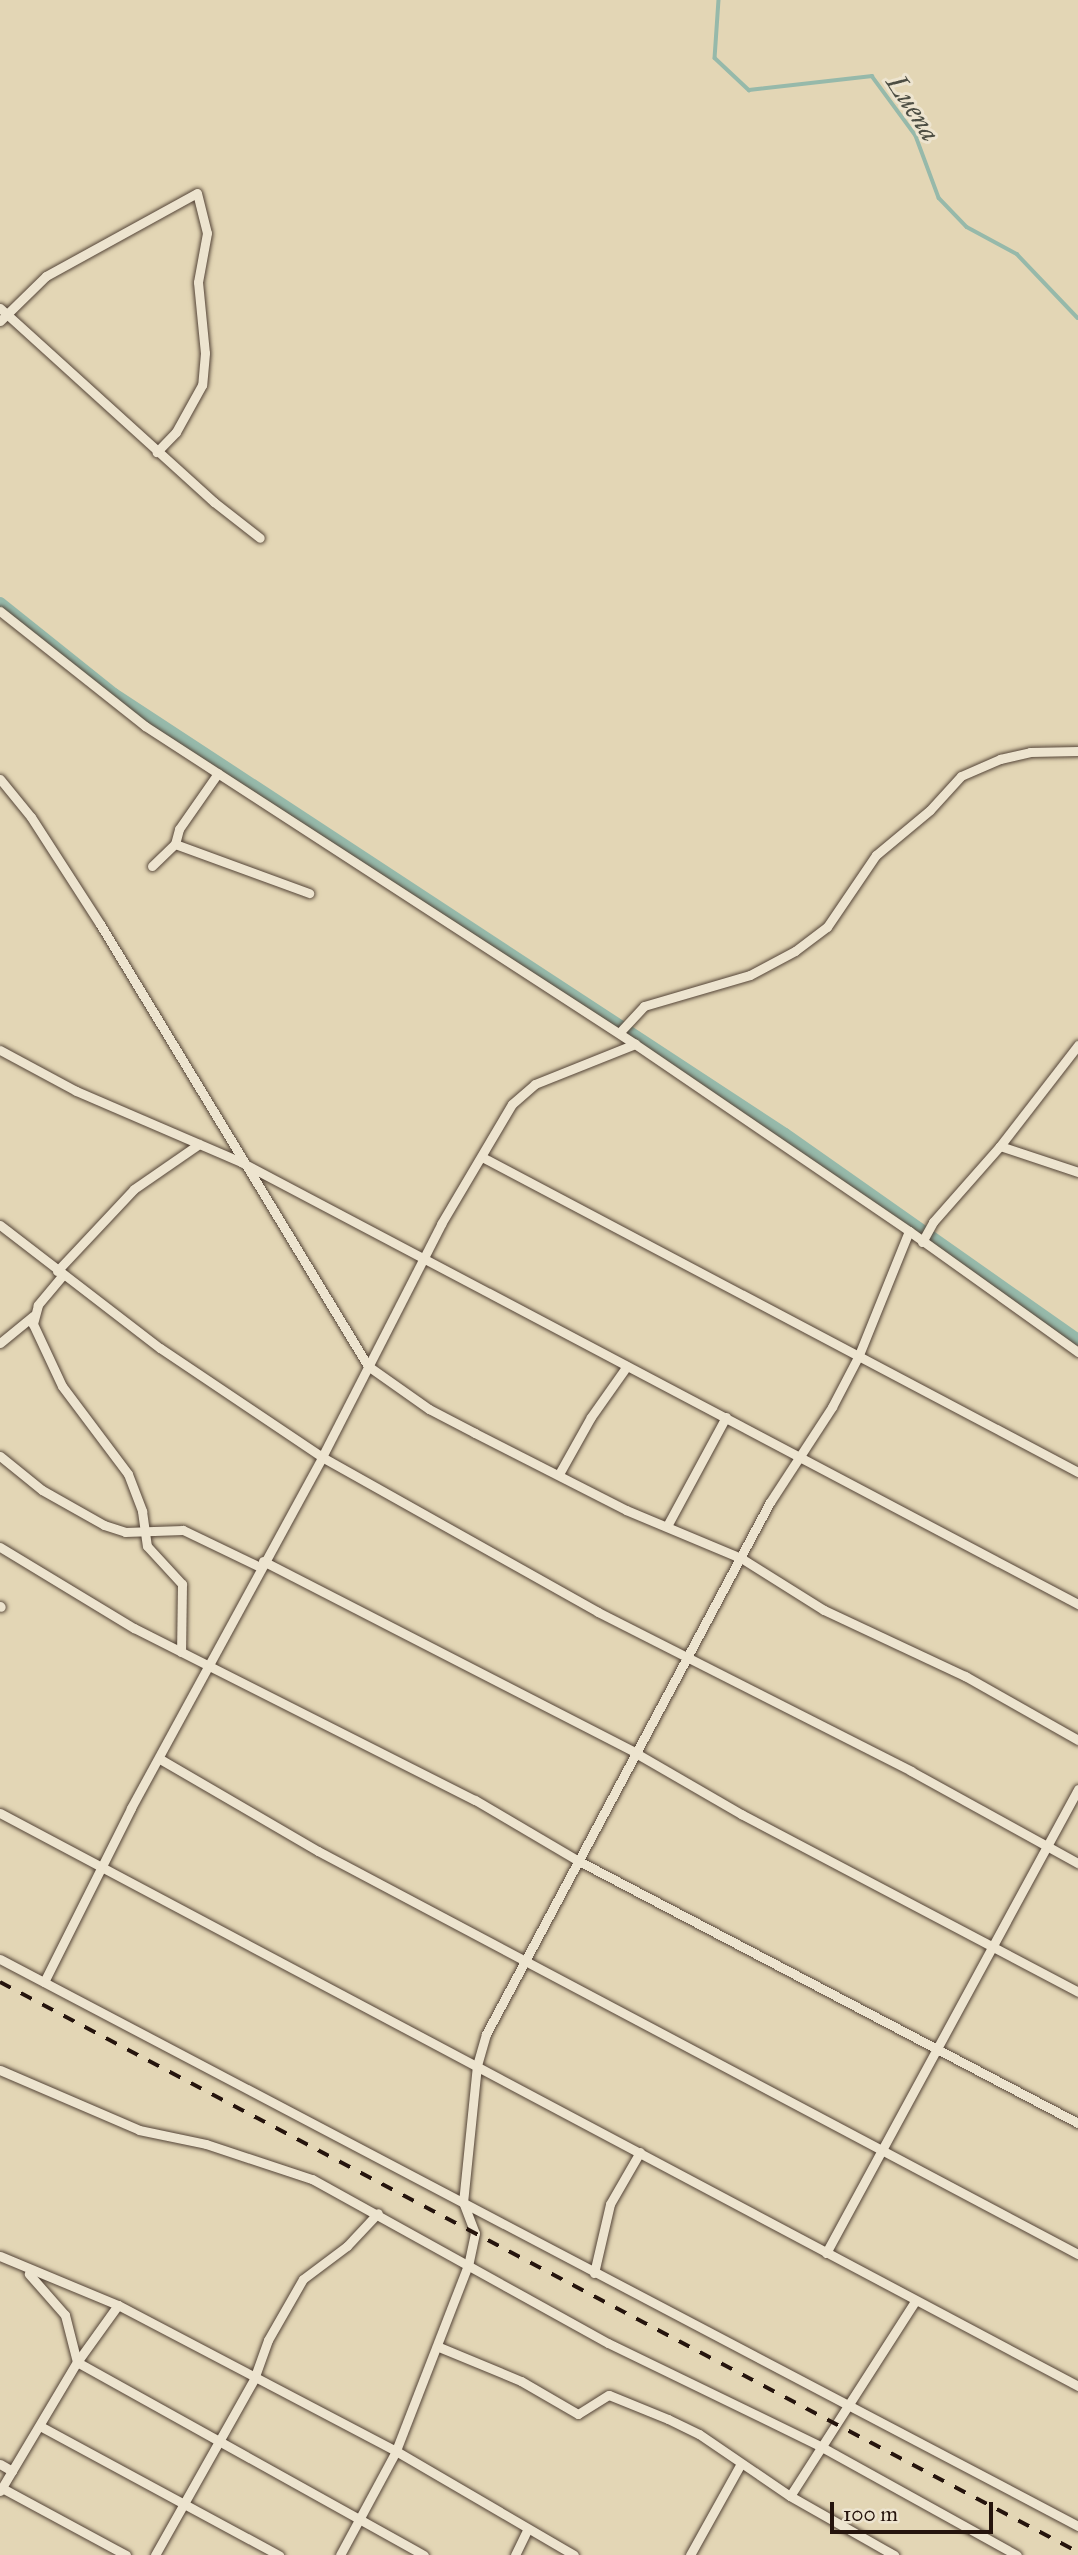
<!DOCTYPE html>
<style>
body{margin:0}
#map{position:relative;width:1078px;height:2555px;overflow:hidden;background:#e3d6b5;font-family:"IM FELL Great Primer",serif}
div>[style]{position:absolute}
.stream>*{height:3.5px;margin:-1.75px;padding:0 1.75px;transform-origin:1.75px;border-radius:1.75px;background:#96b9aa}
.canal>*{height:12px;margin:-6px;padding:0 6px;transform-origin:6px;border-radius:6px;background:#96b9aa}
.roads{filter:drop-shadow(0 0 2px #544437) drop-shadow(0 0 2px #544437)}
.minor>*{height:9px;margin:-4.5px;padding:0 4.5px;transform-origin:4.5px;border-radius:4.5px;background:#ede4cf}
.rail>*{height:3.5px;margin-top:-1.75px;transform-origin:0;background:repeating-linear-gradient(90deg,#25140d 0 12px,transparent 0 24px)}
span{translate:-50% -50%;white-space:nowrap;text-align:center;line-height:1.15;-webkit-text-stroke:6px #ede4cf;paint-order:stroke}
.water-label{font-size:28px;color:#4d4e44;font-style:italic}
.scale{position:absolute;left:830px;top:2502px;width:163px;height:32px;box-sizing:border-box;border:4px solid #25140d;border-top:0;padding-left:9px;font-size:21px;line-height:24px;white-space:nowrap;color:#25140d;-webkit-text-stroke:5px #ede4cf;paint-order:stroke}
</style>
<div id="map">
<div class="stream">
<div style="left:719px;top:0;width:58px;rotate:93.9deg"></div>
<div style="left:715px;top:58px;width:47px;rotate:43.3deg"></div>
<div style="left:749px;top:90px;width:124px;rotate:-6.5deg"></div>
<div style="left:872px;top:76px;width:74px;rotate:53.7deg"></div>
<div style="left:916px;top:136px;width:66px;rotate:69.6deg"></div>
<div style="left:939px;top:198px;width:40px;rotate:46deg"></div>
<div style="left:967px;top:227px;width:57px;rotate:28.4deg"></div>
<div style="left:1017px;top:254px;width:88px;rotate:46.4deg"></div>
</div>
<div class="canal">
<div style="left:0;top:603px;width:146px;rotate:38.6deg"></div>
<div style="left:114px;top:694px;width:802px;rotate:33.25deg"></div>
<div style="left:785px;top:1134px;width:358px;rotate:35.1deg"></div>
</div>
<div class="roads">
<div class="minor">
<div style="left:0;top:308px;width:289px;rotate:42.2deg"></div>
<div style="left:214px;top:502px;width:58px;rotate:38deg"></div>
<div style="left:0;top:321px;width:64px;rotate:-44.4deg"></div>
<div style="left:46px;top:276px;width:172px;rotate:-28.8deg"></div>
<div style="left:197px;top:193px;width:41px;rotate:76deg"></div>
<div style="left:207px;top:233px;width:50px;rotate:100.4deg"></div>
<div style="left:198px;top:282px;width:71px;rotate:84.4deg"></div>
<div style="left:205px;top:353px;width:32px;rotate:95deg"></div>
<div style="left:202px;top:385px;width:54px;rotate:119deg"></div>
<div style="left:176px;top:432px;width:28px;rotate:134deg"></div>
<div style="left:0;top:611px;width:185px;rotate:38.4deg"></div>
<div style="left:145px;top:726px;width:584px;rotate:32.98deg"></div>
<div style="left:635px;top:1044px;width:332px;rotate:34.3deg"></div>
<div style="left:909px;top:1231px;width:136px;rotate:112deg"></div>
<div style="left:858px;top:1357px;width:56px;rotate:117.5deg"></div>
<div style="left:832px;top:1407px;width:113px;rotate:123.1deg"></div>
<div style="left:770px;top:1502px;width:603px;rotate:118.09deg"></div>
<div style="left:486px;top:2034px;width:32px;rotate:106deg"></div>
<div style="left:477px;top:2065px;width:138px;rotate:95.8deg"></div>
<div style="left:463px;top:2202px;width:33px;rotate:69deg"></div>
<div style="left:475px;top:2233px;width:33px;rotate:102deg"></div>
<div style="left:468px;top:2265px;width:199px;rotate:111.2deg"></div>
<div style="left:396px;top:2451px;width:118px;rotate:118.3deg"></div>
<div style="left:0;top:779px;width:49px;rotate:50.8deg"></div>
<div style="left:31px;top:817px;width:127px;rotate:57.2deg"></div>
<div style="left:100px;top:924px;width:517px;rotate:58.77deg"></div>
<div style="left:368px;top:1366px;width:75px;rotate:35.2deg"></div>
<div style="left:429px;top:1409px;width:52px;rotate:27.6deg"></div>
<div style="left:475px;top:1433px;width:169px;rotate:27deg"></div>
<div style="left:626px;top:1510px;width:125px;rotate:22.7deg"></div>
<div style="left:741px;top:1558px;width:98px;rotate:32.1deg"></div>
<div style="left:824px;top:1610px;width:156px;rotate:25.1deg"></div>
<div style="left:965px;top:1676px;width:130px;rotate:29.5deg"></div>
<div style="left:175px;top:844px;width:143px;rotate:20.1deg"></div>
<div style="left:152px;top:866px;width:32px;rotate:-44deg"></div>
<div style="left:175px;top:844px;width:16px;rotate:-75deg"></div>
<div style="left:179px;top:829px;width:68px;rotate:-55.1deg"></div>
<div style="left:619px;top:1033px;width:37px;rotate:-47deg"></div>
<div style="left:644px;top:1006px;width:110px;rotate:-16.3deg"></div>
<div style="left:750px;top:975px;width:51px;rotate:-28.1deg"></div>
<div style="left:795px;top:951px;width:40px;rotate:-37deg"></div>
<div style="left:827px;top:927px;width:87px;rotate:-55.8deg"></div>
<div style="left:876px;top:855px;width:70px;rotate:-39.8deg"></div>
<div style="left:930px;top:810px;width:46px;rotate:-47.6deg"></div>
<div style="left:961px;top:776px;width:43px;rotate:-23.6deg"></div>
<div style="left:1000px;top:759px;width:31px;rotate:-13deg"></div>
<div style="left:1030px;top:752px;width:48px;rotate:-1.2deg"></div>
<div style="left:0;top:1050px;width:86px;rotate:28.3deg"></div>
<div style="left:76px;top:1091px;width:180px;rotate:23.3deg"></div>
<div style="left:241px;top:1162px;width:947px;rotate:27.84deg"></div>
<div style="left:1000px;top:1146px;width:82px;rotate:18.4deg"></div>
<div style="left:482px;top:1157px;width:674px;rotate:27.86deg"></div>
<div style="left:0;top:1225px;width:202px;rotate:37.6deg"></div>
<div style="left:160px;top:1348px;width:195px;rotate:33.9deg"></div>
<div style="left:322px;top:1457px;width:317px;rotate:29.3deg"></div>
<div style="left:598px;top:1612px;width:351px;rotate:26.9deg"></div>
<div style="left:911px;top:1771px;width:191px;rotate:28.9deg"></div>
<div style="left:909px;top:1231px;width:208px;rotate:35.6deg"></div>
<div style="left:922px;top:1242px;width:23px;rotate:-61deg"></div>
<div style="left:933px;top:1222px;width:101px;rotate:-48.6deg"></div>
<div style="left:1000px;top:1146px;width:128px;rotate:-52.3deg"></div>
<div style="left:57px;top:1271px;width:112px;rotate:-46.8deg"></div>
<div style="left:134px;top:1189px;width:79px;rotate:-34.7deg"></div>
<div style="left:62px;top:1276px;width:38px;rotate:130deg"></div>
<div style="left:38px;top:1305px;width:20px;rotate:105deg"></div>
<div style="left:33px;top:1324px;width:68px;rotate:64.9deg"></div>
<div style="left:62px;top:1386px;width:110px;rotate:53.1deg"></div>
<div style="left:128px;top:1474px;width:40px;rotate:69deg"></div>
<div style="left:142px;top:1511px;width:35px;rotate:82deg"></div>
<div style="left:147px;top:1546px;width:52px;rotate:47.4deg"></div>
<div style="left:182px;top:1584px;width:68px;rotate:90.8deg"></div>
<div style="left:0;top:1343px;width:43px;rotate:-39.3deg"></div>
<div style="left:0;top:1456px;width:54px;rotate:39deg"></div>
<div style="left:42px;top:1490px;width:71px;rotate:29.4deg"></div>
<div style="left:104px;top:1525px;width:22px;rotate:18deg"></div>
<div style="left:125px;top:1532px;width:58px;rotate:-2deg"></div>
<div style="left:183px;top:1530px;width:85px;rotate:25.7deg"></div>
<div style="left:559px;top:1474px;width:65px;rotate:-60.7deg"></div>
<div style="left:591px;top:1417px;width:62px;rotate:-54.8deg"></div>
<div style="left:667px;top:1526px;width:124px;rotate:-61.6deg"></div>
<div style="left:0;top:1547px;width:157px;rotate:31.2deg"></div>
<div style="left:134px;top:1628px;width:382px;rotate:26.8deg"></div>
<div style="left:475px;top:1800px;width:118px;rotate:30.5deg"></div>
<div style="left:577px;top:1860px;width:566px;rotate:27.7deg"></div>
<div style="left:263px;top:1561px;width:417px;rotate:27.2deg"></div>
<div style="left:634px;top:1752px;width:124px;rotate:30.1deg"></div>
<div style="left:741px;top:1814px;width:381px;rotate:27.8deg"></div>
<div style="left:0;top:1606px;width:1px;rotate:45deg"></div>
<div style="left:160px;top:1759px;width:183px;rotate:30.2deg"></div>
<div style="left:318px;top:1851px;width:860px;rotate:27.94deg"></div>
<div style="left:0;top:1813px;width:1221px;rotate:27.99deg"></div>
<div style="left:0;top:1959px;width:1218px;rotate:27.74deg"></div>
<div style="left:44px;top:1982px;width:195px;rotate:-63.4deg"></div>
<div style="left:131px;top:1808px;width:400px;rotate:-61.4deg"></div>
<div style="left:322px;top:1457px;width:262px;rotate:-62.9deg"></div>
<div style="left:441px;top:1224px;width:139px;rotate:-59.4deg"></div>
<div style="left:512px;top:1104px;width:30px;rotate:-41deg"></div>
<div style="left:535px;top:1084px;width:108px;rotate:-21.8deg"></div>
<div style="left:0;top:2070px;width:151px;rotate:23.3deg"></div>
<div style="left:139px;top:2130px;width:68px;rotate:11.8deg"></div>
<div style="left:206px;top:2144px;width:112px;rotate:18.3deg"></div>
<div style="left:312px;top:2179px;width:338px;rotate:29deg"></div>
<div style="left:608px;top:2343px;width:236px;rotate:25.9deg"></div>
<div style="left:820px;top:2446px;width:225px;rotate:29deg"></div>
<div style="left:826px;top:2253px;width:528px;rotate:-61.49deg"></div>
<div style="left:0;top:2256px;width:128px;rotate:22.6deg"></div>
<div style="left:118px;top:2305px;width:314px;rotate:27.7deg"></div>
<div style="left:396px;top:2451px;width:206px;rotate:30.3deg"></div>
<div style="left:594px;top:2273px;width:71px;rotate:-76.9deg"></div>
<div style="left:610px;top:2204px;width:60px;rotate:-60deg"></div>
<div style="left:118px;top:2305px;width:70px;rotate:125.7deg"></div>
<div style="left:77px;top:2362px;width:397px;rotate:29.1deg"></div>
<div style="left:439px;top:2347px;width:89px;rotate:22.5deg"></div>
<div style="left:521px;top:2381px;width:66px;rotate:30.1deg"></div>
<div style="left:578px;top:2414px;width:36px;rotate:-32deg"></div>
<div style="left:609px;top:2395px;width:64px;rotate:22.1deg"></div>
<div style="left:668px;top:2419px;width:34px;rotate:26deg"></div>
<div style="left:699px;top:2434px;width:110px;rotate:34.3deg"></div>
<div style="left:790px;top:2496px;width:120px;rotate:29.6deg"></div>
<div style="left:40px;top:2426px;width:272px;rotate:28.4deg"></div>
<div style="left:0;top:2464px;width:14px;rotate:30deg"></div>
<div style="left:2px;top:2488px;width:141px;rotate:28.4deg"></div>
<div style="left:0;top:2491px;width:150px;rotate:-59.2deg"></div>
<div style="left:77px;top:2362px;width:49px;rotate:-104.3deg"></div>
<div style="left:65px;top:2315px;width:55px;rotate:-131.3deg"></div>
<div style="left:790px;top:2496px;width:232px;rotate:-57.3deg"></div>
<div style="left:155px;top:2555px;width:202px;rotate:-60.6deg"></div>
<div style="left:254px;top:2379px;width:41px;rotate:-70.3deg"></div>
<div style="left:268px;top:2340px;width:70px;rotate:-60.2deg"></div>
<div style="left:303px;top:2279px;width:55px;rotate:-36.9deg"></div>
<div style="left:347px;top:2246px;width:45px;rotate:-46.8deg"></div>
<div style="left:515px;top:2555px;width:28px;rotate:-64deg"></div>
<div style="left:690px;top:2555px;width:103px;rotate:-60.9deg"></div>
</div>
</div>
<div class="rail">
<div style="left:0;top:1982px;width:1219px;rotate:27.87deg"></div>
</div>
<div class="water-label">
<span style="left:913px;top:108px;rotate:57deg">Luena</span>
</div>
<div class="scale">100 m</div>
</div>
